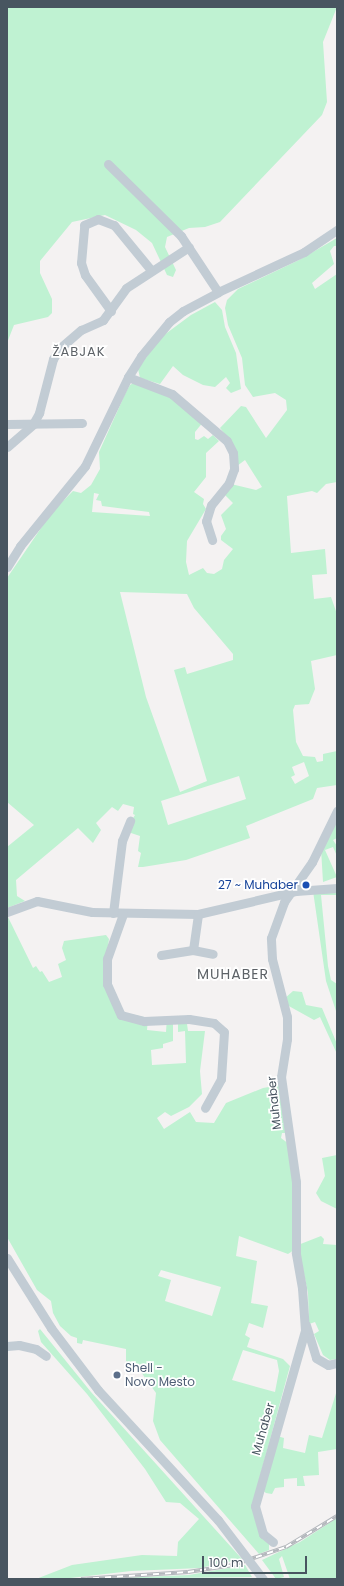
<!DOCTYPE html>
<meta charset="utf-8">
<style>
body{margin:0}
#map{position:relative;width:344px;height:1586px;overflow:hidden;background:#f4f2f2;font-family:Poppins,sans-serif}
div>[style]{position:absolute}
.green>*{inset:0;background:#bff2d2}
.minor>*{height:9px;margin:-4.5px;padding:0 4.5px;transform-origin:4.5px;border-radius:4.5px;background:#c2ccd4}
.rail>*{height:3.5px;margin-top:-1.75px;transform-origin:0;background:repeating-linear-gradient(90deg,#fff 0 6px,#b3b7bc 0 12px);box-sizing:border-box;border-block:1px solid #b3b7bc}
.minor-bridge>*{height:9px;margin:-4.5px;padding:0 4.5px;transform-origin:4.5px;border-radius:4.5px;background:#c2ccd4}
.dots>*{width:11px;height:11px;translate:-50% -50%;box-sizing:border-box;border:2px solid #fff;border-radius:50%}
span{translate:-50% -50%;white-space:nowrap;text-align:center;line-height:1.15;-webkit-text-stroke:3.5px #fff;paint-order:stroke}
.transit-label{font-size:12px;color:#164399}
.right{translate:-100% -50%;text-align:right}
.street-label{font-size:12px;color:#485560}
.service-label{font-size:12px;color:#4e5e75}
.left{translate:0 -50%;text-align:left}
.neighbourhood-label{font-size:13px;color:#5d6267;letter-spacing:1px}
.quarter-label{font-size:14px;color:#5d6267;letter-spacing:1px}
.frame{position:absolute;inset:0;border:8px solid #485560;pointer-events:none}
.scale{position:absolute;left:202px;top:1556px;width:105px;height:18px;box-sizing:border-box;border:2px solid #485560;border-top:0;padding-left:5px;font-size:12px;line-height:14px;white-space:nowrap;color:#485560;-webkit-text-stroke:3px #fff;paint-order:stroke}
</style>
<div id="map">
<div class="green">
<div style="clip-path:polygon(7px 7px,337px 7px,323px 42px,327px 102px,322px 115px,220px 222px,205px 227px,189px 228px,167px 237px,165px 247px,176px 270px,173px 277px,167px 275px,152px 243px,136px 230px,105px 215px,72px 222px,40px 261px,40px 273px,52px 299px,52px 313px,48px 317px,14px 325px,7px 343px)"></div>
<div style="clip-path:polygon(evenodd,337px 238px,337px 246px,334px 246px,330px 251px,334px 264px,312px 283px,315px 289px,337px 274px,337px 482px,326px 484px,317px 493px,312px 491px,287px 496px,291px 553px,325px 549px,327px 574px,312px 575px,314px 599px,331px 597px,337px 614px,337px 655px,311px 661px,315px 689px,309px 704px,295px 705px,293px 710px,296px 742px,303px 756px,315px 757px,317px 762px,323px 761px,323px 754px,337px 751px,337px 785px,317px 788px,313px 799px,246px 826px,250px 838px,186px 860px,143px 867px,138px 867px,141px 853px,138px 851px,140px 836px,131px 833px,128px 826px,135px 815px,133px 814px,134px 807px,123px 804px,118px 811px,112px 807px,96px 823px,101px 830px,93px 843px,78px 828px,16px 880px,17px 896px,25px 901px,7px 908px,7px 847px,34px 825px,7px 802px,7px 578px,52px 512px,73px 491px,81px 493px,91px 485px,100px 469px,99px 452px,126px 392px,130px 385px,135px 382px,158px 388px,204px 421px,195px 432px,195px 439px,198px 440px,204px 436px,208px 439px,213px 435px,219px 441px,206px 453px,206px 477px,194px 492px,204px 499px,203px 504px,206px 509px,187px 541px,186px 562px,189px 575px,203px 568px,207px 573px,214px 574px,222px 569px,224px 560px,233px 549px,221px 540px,221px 536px,226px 529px,221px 515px,233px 503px,224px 494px,231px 484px,256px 490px,262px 487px,245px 460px,237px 466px,229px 439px,220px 428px,241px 406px,246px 407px,266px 438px,287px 410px,286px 400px,275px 393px,253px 397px,245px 385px,242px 358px,228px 325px,225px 308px,227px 300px,238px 289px,299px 260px,337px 238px,94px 493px,99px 494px,96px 500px,101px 501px,102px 506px,149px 512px,150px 516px,92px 512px,94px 493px,337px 238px,120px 592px,187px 594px,194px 608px,233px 654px,233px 660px,187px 674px,185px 667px,174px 670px,207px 781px,180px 792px,146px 697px,120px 592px,337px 238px,304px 762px,309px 776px,295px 784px,291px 777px,295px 775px,292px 767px,304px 762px,337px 238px,239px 776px,246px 799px,168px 825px,161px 801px,239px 776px)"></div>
<div style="clip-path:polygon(215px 302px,222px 310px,225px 327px,236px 353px,241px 389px,231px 393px,226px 388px,230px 383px,226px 377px,215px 387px,203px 385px,183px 375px,173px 366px,160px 384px,140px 378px,138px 369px,160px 338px,191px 315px)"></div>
<div style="clip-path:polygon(337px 815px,337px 838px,333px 840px,337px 846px,337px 856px,333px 847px,325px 850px,337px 877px,323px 882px,321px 849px)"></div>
<div style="clip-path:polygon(337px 890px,337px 895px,321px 895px,328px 966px,331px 980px,337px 984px,337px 1014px,326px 981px,313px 891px)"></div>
<div style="clip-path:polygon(evenodd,7px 915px,33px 968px,36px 966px,40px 972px,42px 971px,49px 982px,62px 977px,58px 964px,66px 960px,62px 948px,64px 941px,106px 935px,109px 939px,105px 966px,122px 1012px,148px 1018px,147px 1030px,166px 1032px,167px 1017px,173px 1022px,173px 1041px,163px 1044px,163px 1048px,151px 1050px,152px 1065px,186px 1063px,185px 1031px,178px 1032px,178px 1023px,187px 1024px,188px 1031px,205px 1031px,200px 1071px,202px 1094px,189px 1107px,171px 1116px,165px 1112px,157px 1118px,164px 1129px,190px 1112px,196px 1122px,214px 1123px,226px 1103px,263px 1088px,280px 1085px,286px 1133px,282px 1133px,281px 1138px,289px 1144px,294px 1181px,294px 1250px,288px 1254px,239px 1236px,236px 1256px,257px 1261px,251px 1303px,268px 1306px,263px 1328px,249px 1323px,245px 1335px,250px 1338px,247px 1347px,283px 1359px,290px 1366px,253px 1502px,269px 1541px,269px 1550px,259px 1554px,160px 1440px,153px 1421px,156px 1393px,141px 1372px,126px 1361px,126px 1349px,83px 1340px,82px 1344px,77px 1343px,77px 1338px,71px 1336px,60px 1326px,53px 1313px,51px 1301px,37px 1290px,7px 1237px,7px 915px,161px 1270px,221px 1287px,212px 1316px,165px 1301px,171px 1280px,158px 1276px,161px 1270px,7px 915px,243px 1350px,277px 1360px,279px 1371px,275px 1392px,232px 1380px,243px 1350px)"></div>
<div style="clip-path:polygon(293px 991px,302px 992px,306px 1005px,322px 1008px,337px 1044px,337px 1054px,320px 1017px,314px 1020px,287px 1005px,284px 999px)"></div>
<div style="clip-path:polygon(337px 1155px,337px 1209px,321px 1201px,316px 1193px,325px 1176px,322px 1158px)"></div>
<div style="clip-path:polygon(321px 1236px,324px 1239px,323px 1244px,337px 1245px,337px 1359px,330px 1360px,323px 1355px,314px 1334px,319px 1331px,315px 1322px,309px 1324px,308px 1293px,298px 1245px)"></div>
<div style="clip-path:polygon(40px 1329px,91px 1392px,242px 1559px,200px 1568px,131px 1571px,62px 1579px,36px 1579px,72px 1565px,142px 1555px,177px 1556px,178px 1542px,199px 1519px,180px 1503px,166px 1502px,145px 1469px,87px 1394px,41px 1342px,38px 1331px)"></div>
<div style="clip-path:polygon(337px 1390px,337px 1449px,318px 1452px,319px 1475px,303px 1476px,305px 1486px,297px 1486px,297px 1478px,284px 1479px,284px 1487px,275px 1488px,272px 1494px,266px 1493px,262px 1490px,277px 1436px,284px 1438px,283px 1448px,305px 1453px,309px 1435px,322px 1438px)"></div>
<div style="clip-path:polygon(337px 1518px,337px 1579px,290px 1579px,282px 1556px,279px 1559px,284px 1577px,276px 1579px,262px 1560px,300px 1542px)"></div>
<div style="clip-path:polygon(245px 1565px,252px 1577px,93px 1579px,189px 1575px)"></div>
</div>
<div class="minor">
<div style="left:108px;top:164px;width:103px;rotate:44.6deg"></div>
<div style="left:181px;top:236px;width:67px;rotate:56.5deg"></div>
<div style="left:111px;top:311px;width:44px;rotate:-125.8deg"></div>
<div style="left:85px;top:275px;width:13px;rotate:-108deg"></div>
<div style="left:81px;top:263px;width:38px;rotate:-85deg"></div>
<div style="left:84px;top:225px;width:15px;rotate:-23deg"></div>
<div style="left:98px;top:219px;width:17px;rotate:21deg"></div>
<div style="left:114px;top:225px;width:58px;rotate:50.6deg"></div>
<div style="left:128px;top:377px;width:47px;rotate:21.1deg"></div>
<div style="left:172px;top:394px;width:72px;rotate:40.5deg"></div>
<div style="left:227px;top:441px;width:13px;rotate:63deg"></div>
<div style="left:233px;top:453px;width:16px;rotate:86deg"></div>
<div style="left:234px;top:469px;width:15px;rotate:110deg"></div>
<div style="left:229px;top:483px;width:28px;rotate:129deg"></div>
<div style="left:211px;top:505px;width:17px;rotate:107deg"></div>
<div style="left:206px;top:521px;width:20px;rotate:72deg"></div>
<div style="left:7px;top:424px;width:75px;rotate:-0.8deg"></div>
<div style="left:7px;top:447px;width:35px;rotate:-41deg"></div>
<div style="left:33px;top:424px;width:13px;rotate:-61deg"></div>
<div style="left:39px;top:413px;width:56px;rotate:-75.5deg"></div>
<div style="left:53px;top:359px;width:13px;rotate:-58deg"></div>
<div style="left:60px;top:348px;width:28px;rotate:-41deg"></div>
<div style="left:81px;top:330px;width:24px;rotate:-24deg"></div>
<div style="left:103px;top:320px;width:39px;rotate:-54deg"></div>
<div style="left:126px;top:288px;width:75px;rotate:-33.1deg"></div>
<div style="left:7px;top:567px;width:25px;rotate:-58deg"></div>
<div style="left:20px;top:546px;width:103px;rotate:-50.9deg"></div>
<div style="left:85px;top:466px;width:99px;rotate:-64.2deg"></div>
<div style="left:128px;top:377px;width:25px;rotate:-58deg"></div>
<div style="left:141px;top:356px;width:44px;rotate:-50.5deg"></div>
<div style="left:169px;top:322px;width:18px;rotate:-38deg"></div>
<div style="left:183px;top:311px;width:40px;rotate:-28deg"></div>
<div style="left:218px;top:292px;width:95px;rotate:-24.9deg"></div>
<div style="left:304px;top:252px;width:40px;rotate:-34deg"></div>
<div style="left:7px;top:912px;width:32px;rotate:-20deg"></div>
<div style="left:37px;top:901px;width:56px;rotate:11.3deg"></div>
<div style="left:92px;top:912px;width:106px;rotate:1.1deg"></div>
<div style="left:198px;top:914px;width:101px;rotate:-13.2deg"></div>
<div style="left:296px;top:891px;width:41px;rotate:-4.2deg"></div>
<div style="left:113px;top:913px;width:73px;rotate:-82.9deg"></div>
<div style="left:122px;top:841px;width:22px;rotate:-68deg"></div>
<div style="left:123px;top:914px;width:48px;rotate:109.6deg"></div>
<div style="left:107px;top:959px;width:25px;rotate:90deg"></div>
<div style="left:107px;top:984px;width:34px;rotate:66deg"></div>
<div style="left:121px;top:1015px;width:24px;rotate:15deg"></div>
<div style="left:144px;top:1021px;width:45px;rotate:-2.5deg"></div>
<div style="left:189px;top:1019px;width:25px;rotate:9deg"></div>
<div style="left:214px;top:1023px;width:13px;rotate:42deg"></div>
<div style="left:224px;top:1032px;width:47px;rotate:93.7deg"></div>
<div style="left:221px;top:1079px;width:33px;rotate:119deg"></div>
<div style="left:193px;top:950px;width:20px;rotate:11deg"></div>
<div style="left:161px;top:955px;width:32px;rotate:-9deg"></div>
<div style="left:193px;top:950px;width:36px;rotate:-82deg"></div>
<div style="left:7px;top:1258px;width:83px;rotate:57.8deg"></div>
<div style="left:51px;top:1328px;width:78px;rotate:52.8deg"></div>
<div style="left:98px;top:1390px;width:177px;rotate:47.3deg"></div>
<div style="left:306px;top:1325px;width:34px;rotate:73deg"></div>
<div style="left:316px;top:1358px;width:14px;rotate:30deg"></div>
<div style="left:328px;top:1365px;width:9px;rotate:-13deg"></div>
<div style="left:7px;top:1346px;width:12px;rotate:-5deg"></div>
<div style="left:19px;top:1345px;width:17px;rotate:13deg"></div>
<div style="left:36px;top:1349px;width:12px;rotate:35deg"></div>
<div style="left:273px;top:1542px;width:13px;rotate:-141deg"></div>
<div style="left:263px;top:1534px;width:29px;rotate:-106deg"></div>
<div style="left:255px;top:1506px;width:183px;rotate:-74.1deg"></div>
<div style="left:305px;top:1330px;width:42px;rotate:-94.1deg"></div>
<div style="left:302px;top:1288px;width:36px;rotate:-100deg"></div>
<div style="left:296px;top:1253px;width:71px;rotate:-90deg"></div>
<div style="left:296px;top:1182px;width:106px;rotate:-98.1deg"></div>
<div style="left:281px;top:1077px;width:38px;rotate:-81deg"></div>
<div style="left:287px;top:1039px;width:22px;rotate:-90deg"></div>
<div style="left:287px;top:1017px;width:60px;rotate:-104.5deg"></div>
<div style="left:272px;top:959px;width:21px;rotate:-93deg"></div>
<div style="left:271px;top:938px;width:38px;rotate:-70deg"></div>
<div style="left:284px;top:902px;width:49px;rotate:-55deg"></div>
<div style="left:312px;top:862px;width:57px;rotate:-63.9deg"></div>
</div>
<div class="rail">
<div style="left:81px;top:1579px;width:107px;rotate:-3.7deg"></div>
<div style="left:188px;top:1572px;width:46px;rotate:-8.8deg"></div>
<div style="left:233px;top:1565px;width:56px;rotate:-18.8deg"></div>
<div style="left:286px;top:1547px;width:60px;rotate:-31.3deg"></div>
</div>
<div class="minor-bridge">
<div style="left:218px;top:1520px;width:74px;rotate:52.7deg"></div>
</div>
<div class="dots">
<div style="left:306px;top:885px;background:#1a4fb4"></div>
<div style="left:117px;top:1375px;background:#5c6f8a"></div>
</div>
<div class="transit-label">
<span class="right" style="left:298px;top:885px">27 ~ Muhaber</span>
</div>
<div class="street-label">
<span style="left:274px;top:1103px;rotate:-96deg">Muhaber</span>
<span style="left:263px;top:1429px;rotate:-74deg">Muhaber</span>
</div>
<div class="service-label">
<span class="left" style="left:125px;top:1375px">Shell -<br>Novo Mesto</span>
</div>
<div class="neighbourhood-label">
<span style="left:79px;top:352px">ŽABJAK</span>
</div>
<div class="quarter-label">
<span style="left:233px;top:974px">MUHABER</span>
</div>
<div class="frame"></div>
<div class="scale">100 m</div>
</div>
